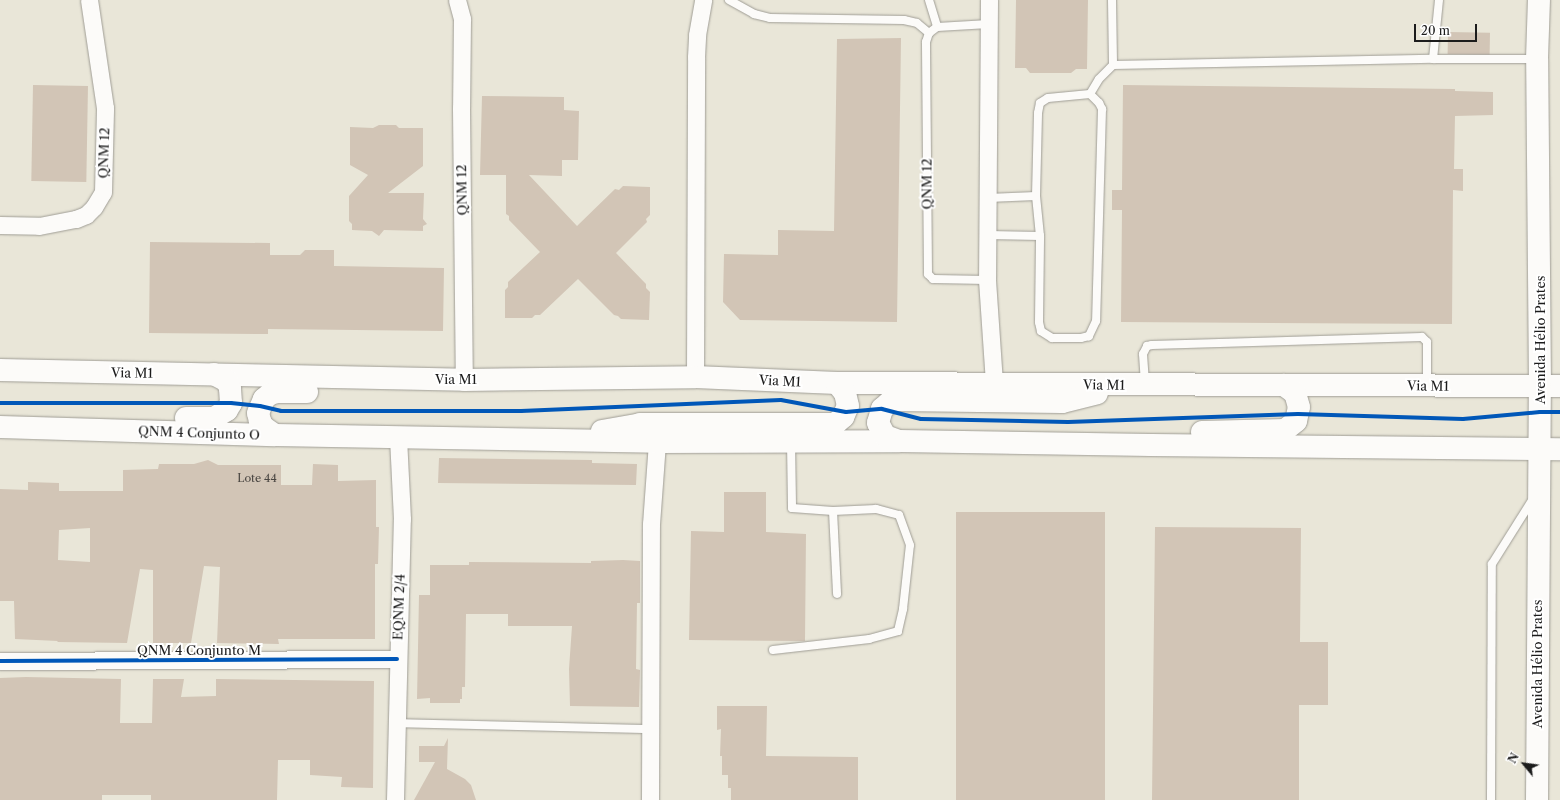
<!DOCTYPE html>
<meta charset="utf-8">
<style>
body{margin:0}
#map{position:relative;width:1560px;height:800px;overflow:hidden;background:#e9e6d8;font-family:"Libre Caslon Text",serif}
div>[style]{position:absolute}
.building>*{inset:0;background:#d2c5b6;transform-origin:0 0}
.roads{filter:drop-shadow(0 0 1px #9f9d95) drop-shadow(0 0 1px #9f9d95)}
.lane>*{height:8px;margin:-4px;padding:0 4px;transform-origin:4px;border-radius:4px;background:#fcfbf9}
.street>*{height:17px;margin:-8.5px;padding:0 8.5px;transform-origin:8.5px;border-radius:8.5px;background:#fcfbf9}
.secondary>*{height:22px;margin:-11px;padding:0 11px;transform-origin:11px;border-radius:11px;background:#fcfbf9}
.primary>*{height:22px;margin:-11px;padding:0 11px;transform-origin:11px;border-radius:11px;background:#fcfbf9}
.cycleway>*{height:4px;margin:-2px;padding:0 2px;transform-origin:2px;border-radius:2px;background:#0057b8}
span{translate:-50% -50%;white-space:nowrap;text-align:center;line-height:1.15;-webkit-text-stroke:4px #fff;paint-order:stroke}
.number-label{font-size:11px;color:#4a4642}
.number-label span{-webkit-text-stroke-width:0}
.street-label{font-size:13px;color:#1c1c1c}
.north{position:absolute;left:1504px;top:744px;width:40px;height:40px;-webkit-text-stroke:3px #fff;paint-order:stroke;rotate:299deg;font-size:11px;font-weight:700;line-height:16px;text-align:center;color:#1c1c1c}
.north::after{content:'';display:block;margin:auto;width:14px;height:18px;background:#1c1c1c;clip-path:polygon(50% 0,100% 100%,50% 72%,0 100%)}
.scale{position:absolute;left:1414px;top:24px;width:63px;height:18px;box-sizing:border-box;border:2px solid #1c1c1c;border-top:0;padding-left:5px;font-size:12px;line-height:14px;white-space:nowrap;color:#1c1c1c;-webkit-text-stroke:3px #fff;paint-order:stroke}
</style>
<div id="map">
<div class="building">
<div style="clip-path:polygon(1016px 0,1088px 0,1087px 69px,1076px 69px,1071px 73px,1030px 73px,1026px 68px,1015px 68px)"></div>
<div style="left:1448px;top:32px;width:42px;height:22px;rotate:1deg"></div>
<div style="clip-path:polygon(901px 38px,897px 322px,740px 320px,723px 302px,724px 254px,778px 255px,778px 230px,834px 231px,837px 39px)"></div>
<div style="left:33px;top:85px;width:55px;height:96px;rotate:1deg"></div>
<div style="clip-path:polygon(1123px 85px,1455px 89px,1455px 91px,1493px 92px,1493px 115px,1455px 116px,1454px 169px,1463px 169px,1463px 191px,1453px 190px,1452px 324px,1121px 322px,1122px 210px,1112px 210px,1112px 190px,1122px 190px)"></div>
<div style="clip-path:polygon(482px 96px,564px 97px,564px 110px,579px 111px,578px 160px,562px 160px,562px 176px,529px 175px,577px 226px,615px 189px,619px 190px,623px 186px,650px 187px,650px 215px,646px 219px,647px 222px,616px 253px,646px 284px,646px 288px,650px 292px,649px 320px,621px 319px,618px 316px,614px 315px,578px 279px,540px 315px,535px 315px,532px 318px,505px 318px,505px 290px,508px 287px,508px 282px,540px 252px,509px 220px,509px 216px,506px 214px,506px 175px,480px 175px)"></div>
<div style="clip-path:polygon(379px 125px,396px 125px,399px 128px,423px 128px,423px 166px,388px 193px,424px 193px,423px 219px,427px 224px,423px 226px,423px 231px,384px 230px,379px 236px,372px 231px,352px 230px,352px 224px,349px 221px,349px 196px,368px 175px,350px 165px,350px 127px,373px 128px)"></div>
<div style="clip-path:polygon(150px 242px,270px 243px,270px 255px,300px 255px,305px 250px,334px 250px,334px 266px,444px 268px,443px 331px,268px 329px,268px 334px,149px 333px)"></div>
<div style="clip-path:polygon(439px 458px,592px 460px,592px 463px,637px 464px,636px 485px,438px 483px)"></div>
<div style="clip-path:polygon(evenodd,208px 460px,218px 465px,281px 465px,281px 485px,312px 485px,313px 464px,338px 465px,338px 481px,376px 480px,376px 527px,379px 527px,378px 564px,375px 564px,375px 639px,278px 639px,279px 644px,217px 643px,220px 567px,204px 566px,191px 643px,153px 643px,153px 570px,140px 569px,127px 643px,57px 642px,58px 641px,15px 639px,14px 601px,0 601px,0 489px,28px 490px,28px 482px,59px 483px,59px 491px,123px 491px,123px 470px,158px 469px,159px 464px,194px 464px,208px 460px,90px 528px,90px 562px,58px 560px,59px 530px,90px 528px)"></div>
<div style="clip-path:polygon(724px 492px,766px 492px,766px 532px,806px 534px,805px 641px,689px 640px,691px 531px,724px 532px)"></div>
<div style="left:956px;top:512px;width:149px;height:288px"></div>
<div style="clip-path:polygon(1155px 527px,1301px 528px,1300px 642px,1328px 642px,1328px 705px,1299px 705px,1299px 800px,1152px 800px)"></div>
<div style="clip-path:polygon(623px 560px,640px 561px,640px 603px,637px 603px,636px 669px,640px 670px,639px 707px,570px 706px,569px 669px,572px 626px,508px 626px,508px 614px,466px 614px,465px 687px,462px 687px,462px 699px,460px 699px,460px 703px,430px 703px,430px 698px,417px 699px,419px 595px,430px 595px,430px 565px,469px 565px,469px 562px,591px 563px,591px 561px)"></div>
<div style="clip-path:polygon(26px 677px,121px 679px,120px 723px,152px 723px,153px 679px,184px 679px,181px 697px,216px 696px,216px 679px,374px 681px,373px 788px,341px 787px,342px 777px,310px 775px,310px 760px,278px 760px,277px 800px,151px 800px,151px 795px,102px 795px,102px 800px,0 800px,0 678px)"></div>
<div style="clip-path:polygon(717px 706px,767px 706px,766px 756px,858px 757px,858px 800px,731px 800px,731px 788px,728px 788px,728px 775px,722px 775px,722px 756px,720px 756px,721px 729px,717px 730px)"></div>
<div style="clip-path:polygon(448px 738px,447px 769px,465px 779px,471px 785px,476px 800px,414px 800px,435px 762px,419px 762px,419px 746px,444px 746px)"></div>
</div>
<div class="roads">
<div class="lane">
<div style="left:729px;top:0;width:29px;rotate:29deg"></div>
<div style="left:754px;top:14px;width:16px;rotate:14deg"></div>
<div style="left:770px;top:18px;width:134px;rotate:0.9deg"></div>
<div style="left:904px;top:20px;width:13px;rotate:13deg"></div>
<div style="left:917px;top:23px;width:16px;rotate:40deg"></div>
<div style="left:929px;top:0;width:28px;rotate:73deg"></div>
<div style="left:1112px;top:0;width:65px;rotate:89.1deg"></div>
<div style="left:1433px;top:59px;width:103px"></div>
<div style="left:1090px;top:94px;width:13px;rotate:45deg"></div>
<div style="left:1099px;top:103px;width:7px;rotate:63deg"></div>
<div style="left:1102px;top:109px;width:212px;rotate:91.6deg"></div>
<div style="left:1096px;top:321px;width:17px;rotate:115deg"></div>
<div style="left:1089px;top:336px;width:8px;rotate:166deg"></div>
<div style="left:1081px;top:338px;width:29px;rotate:180deg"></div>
<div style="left:1052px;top:338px;width:13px;rotate:-148deg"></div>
<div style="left:1041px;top:331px;width:9px;rotate:-103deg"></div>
<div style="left:1039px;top:322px;width:86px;rotate:-89.3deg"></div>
<div style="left:1040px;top:236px;width:40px;rotate:-95.7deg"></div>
<div style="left:1036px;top:196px;width:83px;rotate:-88.6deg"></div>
<div style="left:1038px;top:113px;width:10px;rotate:-79deg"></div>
<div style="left:1040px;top:103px;width:9px;rotate:-32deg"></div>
<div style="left:1048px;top:98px;width:42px;rotate:-5.4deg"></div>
<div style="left:1090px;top:94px;width:17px;rotate:-59deg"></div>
<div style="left:1099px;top:79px;width:20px;rotate:-45deg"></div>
<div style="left:1113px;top:65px;width:320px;rotate:-1.1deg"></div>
<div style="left:1433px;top:59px;width:59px;rotate:-84.2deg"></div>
<div style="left:988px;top:198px;width:48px;rotate:-2.4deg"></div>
<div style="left:988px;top:235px;width:52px;rotate:1.1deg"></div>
<div style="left:987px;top:280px;width:54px;rotate:-178.9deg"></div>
<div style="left:933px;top:279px;width:7px;rotate:-135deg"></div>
<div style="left:928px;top:274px;width:232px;rotate:-90.5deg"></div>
<div style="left:926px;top:42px;width:9px;rotate:-72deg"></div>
<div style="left:929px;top:33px;width:10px;rotate:-37deg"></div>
<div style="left:937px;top:27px;width:52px;rotate:-3.3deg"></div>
<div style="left:1145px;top:383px;width:29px;rotate:-94deg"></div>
<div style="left:1143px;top:354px;width:9px;rotate:-63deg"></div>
<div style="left:1147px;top:346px;width:5px;rotate:-11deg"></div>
<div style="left:1152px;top:345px;width:270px;rotate:-1.7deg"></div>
<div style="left:1422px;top:337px;width:7px;rotate:45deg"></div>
<div style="left:1427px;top:342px;width:42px;rotate:90deg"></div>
<div style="left:791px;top:442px;width:66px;rotate:89.1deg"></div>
<div style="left:792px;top:508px;width:41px;rotate:4.2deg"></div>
<div style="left:833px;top:511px;width:83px;rotate:87.2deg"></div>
<div style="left:773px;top:650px;width:97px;rotate:-6.5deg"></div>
<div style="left:869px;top:639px;width:30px;rotate:-15deg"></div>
<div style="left:898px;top:631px;width:23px;rotate:-77deg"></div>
<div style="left:903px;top:609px;width:64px;rotate:-83.8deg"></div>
<div style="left:910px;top:545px;width:32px;rotate:-110deg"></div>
<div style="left:899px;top:515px;width:24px;rotate:-165deg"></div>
<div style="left:876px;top:509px;width:43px;rotate:177.3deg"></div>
<div style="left:396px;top:723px;width:254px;rotate:1.4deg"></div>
<div style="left:1491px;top:800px;width:236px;rotate:-89.8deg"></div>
<div style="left:1492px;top:564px;width:77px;rotate:-57.8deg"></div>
</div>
<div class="street">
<div style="left:457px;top:0;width:20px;rotate:75deg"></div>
<div style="left:462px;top:19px;width:89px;rotate:90.6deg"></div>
<div style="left:461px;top:108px;width:272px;rotate:89.4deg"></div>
<div style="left:989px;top:0;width:280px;rotate:90.4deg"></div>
<div style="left:987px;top:280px;width:104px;rotate:86.1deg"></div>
<div style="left:0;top:225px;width:39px;rotate:1deg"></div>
<div style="left:39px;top:226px;width:38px;rotate:-11deg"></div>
<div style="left:76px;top:219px;width:11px;rotate:-22deg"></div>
<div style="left:86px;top:215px;width:11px;rotate:-45deg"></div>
<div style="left:94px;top:207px;width:17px;rotate:-59deg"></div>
<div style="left:103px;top:192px;width:84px;rotate:-88.6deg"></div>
<div style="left:105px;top:108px;width:109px;rotate:-98.4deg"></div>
<div style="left:695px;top:377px;width:320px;rotate:-89.8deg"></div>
<div style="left:696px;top:57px;width:22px;rotate:-87deg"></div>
<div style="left:697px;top:35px;width:36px;rotate:-80deg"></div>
<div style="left:0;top:661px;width:397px;rotate:-0.3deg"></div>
<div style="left:395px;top:800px;width:281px;rotate:-88.6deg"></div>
<div style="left:402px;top:519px;width:82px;rotate:-92.8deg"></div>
<div style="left:650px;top:800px;width:276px;rotate:-89.8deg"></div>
<div style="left:651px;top:524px;width:82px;rotate:-85.8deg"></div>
</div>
<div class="secondary">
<div style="left:0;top:370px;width:464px;rotate:1.2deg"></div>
<div style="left:464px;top:380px;width:231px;rotate:-0.7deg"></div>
<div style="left:695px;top:377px;width:142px;rotate:2.4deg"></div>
<div style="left:837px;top:383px;width:723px;rotate:0.24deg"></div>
<div style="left:186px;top:418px;width:28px"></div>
<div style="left:214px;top:418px;width:15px;rotate:-32deg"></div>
<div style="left:227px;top:410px;width:8px;rotate:-60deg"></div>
<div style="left:231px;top:403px;width:15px;rotate:-94deg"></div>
<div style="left:230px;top:388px;width:8px;rotate:-113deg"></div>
<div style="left:227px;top:381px;width:15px;rotate:-152deg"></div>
<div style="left:0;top:427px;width:275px;rotate:1.7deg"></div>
<div style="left:275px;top:435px;width:382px;rotate:1deg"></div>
<div style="left:657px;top:442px;width:242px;rotate:-0.2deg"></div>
<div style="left:899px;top:441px;width:252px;rotate:0.9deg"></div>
<div style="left:1151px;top:445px;width:409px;rotate:0.6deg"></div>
<div style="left:602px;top:431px;width:39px;rotate:-10deg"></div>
<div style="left:640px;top:424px;width:195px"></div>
<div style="left:835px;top:424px;width:11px;rotate:-41deg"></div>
<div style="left:843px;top:417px;width:12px;rotate:-66deg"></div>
<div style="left:848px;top:406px;width:13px;rotate:-103deg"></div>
<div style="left:845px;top:393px;width:13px;rotate:-129deg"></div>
<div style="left:1202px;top:432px;width:83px;rotate:-1.4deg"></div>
<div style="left:1285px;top:430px;width:14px;rotate:-39deg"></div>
<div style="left:1296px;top:421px;width:14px;rotate:-78deg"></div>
<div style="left:1299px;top:407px;width:15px;rotate:-106deg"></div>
<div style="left:1295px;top:393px;width:14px;rotate:-144deg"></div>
<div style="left:275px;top:435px;width:14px;rotate:-146deg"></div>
<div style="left:263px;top:427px;width:7px;rotate:-117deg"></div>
<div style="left:260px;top:421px;width:8px;rotate:-104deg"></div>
<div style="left:258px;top:413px;width:15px;rotate:-67deg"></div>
<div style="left:264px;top:399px;width:8px;rotate:-40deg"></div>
<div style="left:270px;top:394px;width:7px;rotate:-16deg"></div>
<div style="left:277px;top:392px;width:30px"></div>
<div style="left:899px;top:441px;width:15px;rotate:-160deg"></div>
<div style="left:885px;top:436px;width:15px;rotate:-118deg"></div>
<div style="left:878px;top:423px;width:15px;rotate:-74deg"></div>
<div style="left:882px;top:409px;width:12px;rotate:-42deg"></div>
<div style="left:891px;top:401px;width:6px;rotate:-9deg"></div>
<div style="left:897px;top:400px;width:165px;rotate:0.7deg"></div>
<div style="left:1062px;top:402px;width:36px;rotate:-14deg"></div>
</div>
<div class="primary">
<div style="left:1537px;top:800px;width:414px;rotate:-89.6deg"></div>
<div style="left:1540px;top:386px;width:327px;rotate:-90.5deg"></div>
<div style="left:1537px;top:59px;width:59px;rotate:-88.1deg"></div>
</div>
</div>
<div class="cycleway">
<div style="left:0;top:403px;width:231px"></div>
<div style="left:231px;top:403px;width:29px;rotate:6deg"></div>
<div style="left:260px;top:406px;width:22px;rotate:13deg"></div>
<div style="left:281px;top:411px;width:240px"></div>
<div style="left:521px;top:411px;width:260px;rotate:-2.4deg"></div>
<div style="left:781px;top:400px;width:66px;rotate:10.5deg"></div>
<div style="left:846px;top:412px;width:36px;rotate:-5deg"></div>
<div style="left:882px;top:409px;width:40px;rotate:14.4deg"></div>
<div style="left:921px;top:419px;width:147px;rotate:1.2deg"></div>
<div style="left:1068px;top:422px;width:230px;rotate:-2deg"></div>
<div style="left:1298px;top:414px;width:165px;rotate:1.7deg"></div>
<div style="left:1463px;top:419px;width:77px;rotate:-5.2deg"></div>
<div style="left:1540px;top:412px;width:20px"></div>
<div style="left:0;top:661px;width:397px;rotate:-0.3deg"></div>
</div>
<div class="number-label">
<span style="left:257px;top:478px">Lote 44</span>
</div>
<div class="street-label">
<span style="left:104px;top:153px;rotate:-88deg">QNM 12</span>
<span style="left:927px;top:184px;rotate:-90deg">QNM 12</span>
<span style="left:462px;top:190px;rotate:-91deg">QNM 12</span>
<span style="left:1540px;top:340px;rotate:-90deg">Avenida Hélio Prates</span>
<span style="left:132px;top:373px;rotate:1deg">Via M1</span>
<span style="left:456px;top:379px">Via M1</span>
<span style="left:780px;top:381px;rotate:3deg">Via M1</span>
<span style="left:1104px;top:385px;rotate:1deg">Via M1</span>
<span style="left:1428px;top:386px;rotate:1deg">Via M1</span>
<span style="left:199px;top:433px;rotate:2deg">QNM 4 Conjunto O</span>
<span style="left:399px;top:607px;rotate:-88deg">EQNM 2/4</span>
<span style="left:199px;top:650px">QNM 4 Conjunto M</span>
<span style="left:1537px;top:664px;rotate:-90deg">Avenida Hélio Prates</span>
</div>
<div class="north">N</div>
<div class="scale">20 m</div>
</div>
